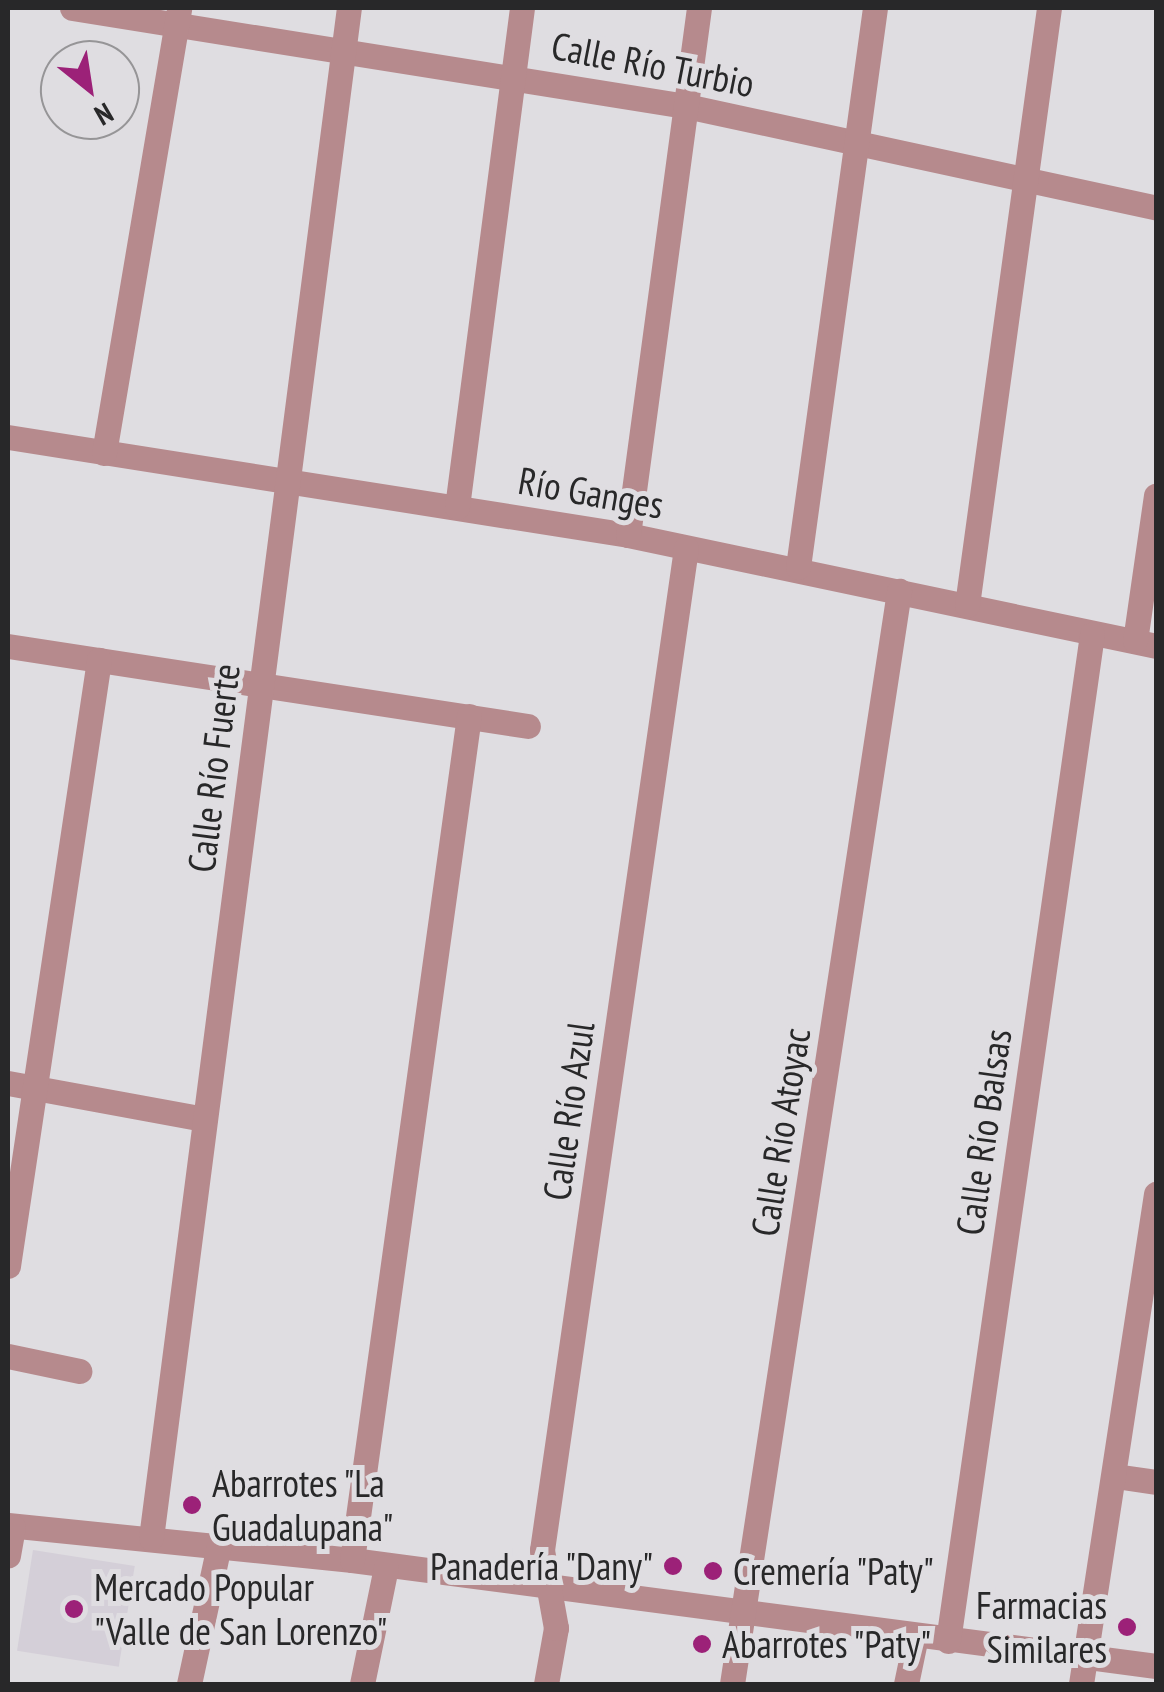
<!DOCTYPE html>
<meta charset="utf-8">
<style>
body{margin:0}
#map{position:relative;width:1164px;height:1692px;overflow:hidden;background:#dfdde1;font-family:"PT Sans Narrow",sans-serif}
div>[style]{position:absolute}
.built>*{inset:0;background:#d4cfd8;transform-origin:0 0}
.minor>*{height:25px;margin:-12.5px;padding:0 12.5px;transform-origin:12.5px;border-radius:12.5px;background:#b68a8d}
.dots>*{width:28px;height:28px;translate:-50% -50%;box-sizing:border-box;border:5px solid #dfdde1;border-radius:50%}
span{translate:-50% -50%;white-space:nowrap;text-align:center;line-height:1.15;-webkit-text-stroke:10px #dfdde1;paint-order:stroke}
.street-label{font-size:38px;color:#282829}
.poi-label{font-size:38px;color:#282829}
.left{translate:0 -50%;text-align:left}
.right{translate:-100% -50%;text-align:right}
.frame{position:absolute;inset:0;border:10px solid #282829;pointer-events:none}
.north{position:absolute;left:40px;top:40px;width:100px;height:100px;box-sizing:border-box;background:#dfdde1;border:2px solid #969597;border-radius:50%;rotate:150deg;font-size:28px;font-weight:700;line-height:40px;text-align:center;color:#282829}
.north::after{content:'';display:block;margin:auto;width:35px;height:45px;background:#9c2178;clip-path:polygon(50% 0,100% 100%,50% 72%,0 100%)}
</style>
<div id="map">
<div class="built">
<div style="left:33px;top:1550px;width:103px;height:102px;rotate:9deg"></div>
</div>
<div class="minor">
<div style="left:72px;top:8px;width:622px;rotate:9.07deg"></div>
<div style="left:686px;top:106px;width:481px;rotate:12.2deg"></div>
<div style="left:8px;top:437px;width:628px;rotate:8.98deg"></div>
<div style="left:628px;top:535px;width:540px;rotate:11.87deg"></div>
<div style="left:104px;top:453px;width:451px;rotate:-80.4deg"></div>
<div style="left:457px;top:507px;width:503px;rotate:-82.58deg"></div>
<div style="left:628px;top:535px;width:532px;rotate:-82.33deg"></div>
<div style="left:798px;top:567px;width:564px;rotate:-82.16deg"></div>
<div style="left:967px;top:605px;width:603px;rotate:-82.18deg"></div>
<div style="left:1135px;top:641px;width:147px;rotate:-81.8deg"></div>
<div style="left:8px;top:646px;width:526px;rotate:8.75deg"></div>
<div style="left:8px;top:1083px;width:200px;rotate:10.4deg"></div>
<div style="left:8px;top:1266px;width:613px;rotate:-81.46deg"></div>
<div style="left:8px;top:1356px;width:73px;rotate:11.9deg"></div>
<div style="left:1115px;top:1476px;width:41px;rotate:8.3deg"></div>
<div style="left:8px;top:1525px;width:346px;rotate:5.8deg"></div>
<div style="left:352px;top:1560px;width:811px;rotate:7.51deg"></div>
<div style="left:8px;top:1529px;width:5px;rotate:-22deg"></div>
<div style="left:13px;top:1527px;width:29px;rotate:100deg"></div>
<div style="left:151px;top:1538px;width:1543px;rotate:-82.63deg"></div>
<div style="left:352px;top:1560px;width:852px;rotate:-82.11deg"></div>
<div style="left:948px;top:1641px;width:1017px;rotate:-81.86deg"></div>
<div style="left:189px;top:1684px;width:142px;rotate:-77.8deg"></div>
<div style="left:362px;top:1684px;width:119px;rotate:-78.4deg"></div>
<div style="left:546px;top:1684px;width:57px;rotate:-79.9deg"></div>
<div style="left:556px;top:1628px;width:79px;rotate:-100.2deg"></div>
<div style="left:542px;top:1550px;width:1012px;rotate:-81.82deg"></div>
<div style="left:732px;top:1684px;width:1106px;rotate:-81.31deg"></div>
<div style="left:906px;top:1684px;width:49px;rotate:-78.2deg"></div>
<div style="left:1081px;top:1684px;width:496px;rotate:-81.3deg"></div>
</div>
<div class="dots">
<div style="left:192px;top:1505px;background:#9c2178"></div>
<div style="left:673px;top:1566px;background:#9c2178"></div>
<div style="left:713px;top:1571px;background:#9c2178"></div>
<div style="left:74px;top:1609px;background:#9c2178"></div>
<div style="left:1127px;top:1627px;background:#9c2178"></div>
<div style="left:702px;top:1644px;background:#9c2178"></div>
</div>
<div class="street-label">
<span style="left:653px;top:64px;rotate:11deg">Calle Río Turbio</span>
<span style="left:591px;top:492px;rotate:10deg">Río Ganges</span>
<span style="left:213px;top:768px;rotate:-83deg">Calle Río Fuerte</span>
<span style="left:568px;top:1111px;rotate:-82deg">Calle Río Azul</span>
<span style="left:780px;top:1132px;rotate:-81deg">Calle Río Atoyac</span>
<span style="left:983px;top:1132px;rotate:-82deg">Calle Río Balsas</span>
</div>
<div class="poi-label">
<span class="left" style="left:212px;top:1505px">Abarrotes "La<br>Guadalupana"</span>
<span class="right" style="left:653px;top:1566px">Panadería "Dany"</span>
<span class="left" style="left:733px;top:1571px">Cremería "Paty"</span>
<span class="left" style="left:94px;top:1609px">Mercado Popular<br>"Valle de San Lorenzo"</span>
<span class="right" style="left:1107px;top:1627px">Farmacias<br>Similares</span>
<span class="left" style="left:722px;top:1644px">Abarrotes "Paty"</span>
</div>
<div class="frame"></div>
<div class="north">N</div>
</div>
